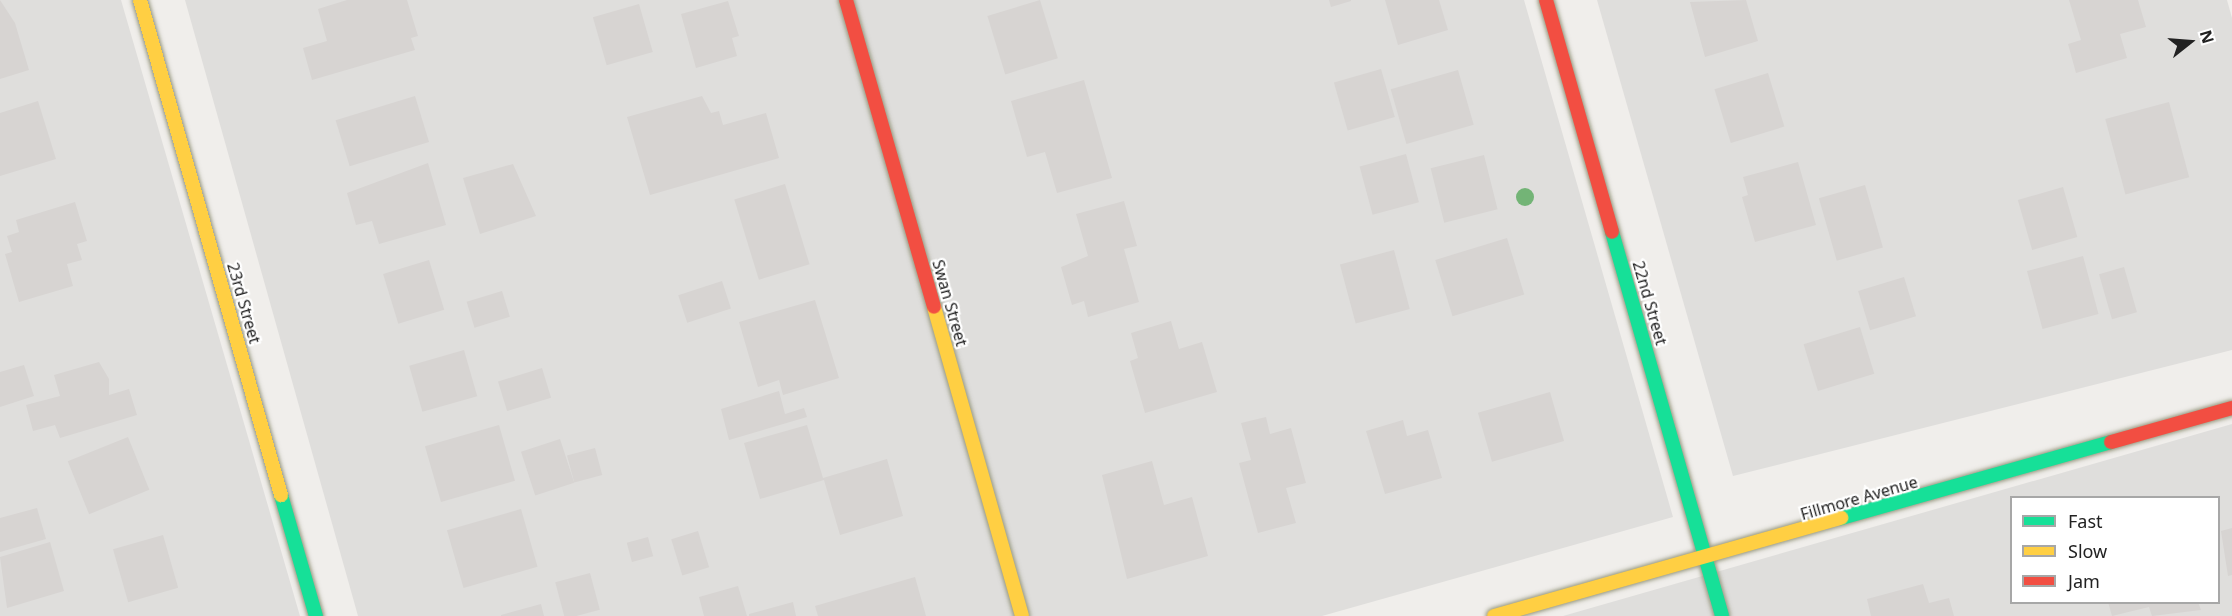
<!DOCTYPE html>
<style>
body{margin:0}
#map{position:relative;width:2232px;height:616px;overflow:hidden;background:#f0eeeb;font-family:"Noto Sans",sans-serif}
div>[style]{position:absolute}
.residential>*{inset:0;background:#dfdedc}
.building>*{inset:0;background:#d7d4d2;transform-origin:0 0}
.roads{filter:drop-shadow(0 0 2px #999a82) drop-shadow(0 0 2px #999a82)}
.fast>*{height:14px;margin:-7px;padding:0 7px;transform-origin:7px;border-radius:7px;background:#16e098}
.slow>*{height:14px;margin:-7px;padding:0 7px;transform-origin:7px;border-radius:7px;background:#ffcf43}
.jam>*{height:14px;margin:-7px;padding:0 7px;transform-origin:7px;border-radius:7px;background:#f24e42}
.trees>*{width:18px;height:18px;margin:-9px;border-radius:50%;background:#73b476}
span{translate:-50% -50%;white-space:nowrap;text-align:center;line-height:1.15;-webkit-text-stroke:4.5px #fff;paint-order:stroke}
.street-label{font-size:16px;color:#222}
.legend{position:absolute;left:2010px;top:496px;width:210px;height:108px;box-sizing:border-box;background:#fff;border:2px solid #a7a7a7;margin:0;padding:8px 10px;list-style:none;font-size:18px;color:#222}
.legend li{display:flex;align-items:center;gap:12px;height:30px}
.legend b{width:30px;border:2px solid #a7a7a7}
.north{position:absolute;left:2160px;top:12px;width:60px;height:60px;-webkit-text-stroke:4px #fff;paint-order:stroke;rotate:73deg;font-size:16px;font-weight:700;line-height:24px;text-align:center;color:#222}
.north::after{content:'';display:block;margin:auto;width:21px;height:27px;background:#222;clip-path:polygon(50% 0,100% 100%,50% 72%,0 100%)}
</style>
<div id="map">
<div class="residential">
<div style="clip-path:polygon(0 0,121px 0,300px 616px,0 616px)"></div>
<div style="clip-path:polygon(185px 0,1524px 0,1673px 517px,1322px 616px,358px 616px)"></div>
<div style="clip-path:polygon(1597px 0,2227px 0,2232px 18px,2232px 350px,1733px 476px)"></div>
<div style="clip-path:polygon(evenodd,2232px 424px,2232px 616px,1563px 616px,2232px 424px,2012px 498px,2218px 498px,2218px 602px,2012px 602px,2012px 498px)"></div>
</div>
<div class="building">
<div style="clip-path:polygon(0 0,15px 23px,29px 70px,0 79px)"></div>
<div style="clip-path:polygon(347px 0,407px 0,418px 36px,411px 38px,415px 50px,312px 80px,303px 48px,327px 41px,318px 9px)"></div>
<div style="left:1040px;top:0;width:61px;height:55px;rotate:73deg"></div>
<div style="clip-path:polygon(1329px 0,1351px 0,1351px 1px,1331px 7px)"></div>
<div style="clip-path:polygon(1385px 0,1439px 0,1448px 30px,1398px 45px)"></div>
<div style="clip-path:polygon(1746px 0,1758px 41px,1705px 57px,1690px 2px)"></div>
<div style="clip-path:polygon(2069px 0,2138px 0,2146px 27px,2120px 34px,2127px 58px,2076px 73px,2068px 44px,2081px 40px)"></div>
<div style="clip-path:polygon(728px 1px,739px 36px,732px 38px,737px 56px,696px 68px,681px 14px)"></div>
<div style="left:639px;top:4px;width:50px;height:48px;rotate:74deg"></div>
<div style="left:1381px;top:69px;width:50px;height:49px;rotate:74deg"></div>
<div style="left:1458px;top:70px;width:57px;height:70px;rotate:74deg"></div>
<div style="left:1768px;top:73px;width:56px;height:56px;rotate:73deg"></div>
<div style="clip-path:polygon(1084px 80px,1112px 178px,1057px 193px,1045px 152px,1027px 157px,1011px 101px)"></div>
<div style="left:415px;top:96px;width:48px;height:83px;rotate:73deg"></div>
<div style="clip-path:polygon(702px 96px,711px 113px,719px 111px,723px 125px,766px 113px,779px 158px,650px 195px,627px 117px)"></div>
<div style="clip-path:polygon(38px 101px,56px 159px,0 176px,0 113px)"></div>
<div style="left:2169px;top:102px;width:78px;height:66px;rotate:75deg"></div>
<div style="left:1406px;top:154px;width:50px;height:48px;rotate:75deg"></div>
<div style="left:1484px;top:155px;width:56px;height:55px;rotate:76deg"></div>
<div style="clip-path:polygon(1798px 162px,1816px 225px,1755px 242px,1742px 197px,1748px 195px,1743px 177px)"></div>
<div style="clip-path:polygon(428px 163px,446px 225px,379px 244px,372px 221px,356px 225px,347px 193px)"></div>
<div style="clip-path:polygon(513px 164px,536px 216px,480px 234px,463px 178px)"></div>
<div style="left:785px;top:184px;width:84px;height:53px;rotate:73deg"></div>
<div style="left:1865px;top:185px;width:65px;height:48px;rotate:74deg"></div>
<div style="left:2063px;top:187px;width:52px;height:47px;rotate:74deg"></div>
<div style="clip-path:polygon(1124px 201px,1137px 246px,1124px 249px,1139px 302px,1088px 317px,1084px 301px,1072px 305px,1061px 267px,1088px 256px,1076px 214px)"></div>
<div style="clip-path:polygon(75px 202px,87px 241px,77px 244px,82px 260px,67px 264px,73px 286px,19px 302px,5px 254px,12px 252px,7px 236px,19px 232px,16px 220px)"></div>
<div style="left:1507px;top:238px;width:59px;height:75px;rotate:73deg"></div>
<div style="left:1394px;top:250px;width:61px;height:56px;rotate:75deg"></div>
<div style="left:2083px;top:256px;width:60px;height:58px;rotate:75deg"></div>
<div style="left:429px;top:260px;width:52px;height:48px;rotate:73deg"></div>
<div style="left:2124px;top:267px;width:47px;height:26px;rotate:74deg"></div>
<div style="left:1904px;top:277px;width:41px;height:48px;rotate:73deg"></div>
<div style="left:722px;top:281px;width:29px;height:46px;rotate:72deg"></div>
<div style="left:502px;top:291px;width:27px;height:37px;rotate:73deg"></div>
<div style="clip-path:polygon(815px 300px,839px 378px,783px 395px,779px 380px,758px 387px,739px 322px)"></div>
<div style="clip-path:polygon(1171px 321px,1179px 349px,1202px 342px,1217px 392px,1145px 413px,1130px 361px,1138px 358px,1131px 333px)"></div>
<div style="left:1860px;top:327px;width:49px;height:59px;rotate:73deg"></div>
<div style="left:464px;top:350px;width:48px;height:57px;rotate:74deg"></div>
<div style="clip-path:polygon(99px 362px,109px 379px,109px 395px,129px 389px,137px 415px,60px 438px,55px 425px,33px 431px,26px 405px,60px 396px,54px 375px)"></div>
<div style="clip-path:polygon(24px 365px,34px 396px,0 407px,0 372px)"></div>
<div style="left:542px;top:368px;width:31px;height:46px;rotate:73deg"></div>
<div style="clip-path:polygon(779px 391px,785px 414px,804px 408px,807px 417px,729px 440px,721px 409px)"></div>
<div style="left:1550px;top:392px;width:51px;height:75px;rotate:74deg"></div>
<div style="clip-path:polygon(1266px 417px,1270px 434px,1291px 428px,1306px 483px,1286px 488px,1296px 523px,1258px 533px,1239px 463px,1251px 460px,1241px 423px)"></div>
<div style="clip-path:polygon(1403px 420px,1407px 436px,1428px 430px,1442px 478px,1385px 494px,1366px 431px)"></div>
<div style="left:499px;top:425px;width:58px;height:77px;rotate:74deg"></div>
<div style="clip-path:polygon(807px 425px,823px 478px,887px 459px,903px 516px,840px 535px,824px 480px,760px 499px,744px 443px)"></div>
<div style="left:128px;top:437px;width:57px;height:65px;rotate:68deg"></div>
<div style="left:560px;top:439px;width:46px;height:41px;rotate:72deg"></div>
<div style="left:595px;top:448px;width:28px;height:29px;rotate:75deg"></div>
<div style="clip-path:polygon(1152px 461px,1164px 505px,1192px 497px,1208px 556px,1127px 579px,1102px 475px)"></div>
<div style="clip-path:polygon(37px 508px,46px 539px,0 552px,0 518px)"></div>
<div style="left:521px;top:509px;width:60px;height:77px;rotate:74deg"></div>
<div style="clip-path:polygon(2232px 528px,2232px 575px,2228px 576px,2221px 531px)"></div>
<div style="left:698px;top:531px;width:38px;height:28px;rotate:73deg"></div>
<div style="left:163px;top:535px;width:55px;height:52px;rotate:74deg"></div>
<div style="left:648px;top:537px;width:20px;height:22px;rotate:75deg"></div>
<div style="clip-path:polygon(50px 542px,64px 591px,7px 608px,0 557px)"></div>
<div style="left:590px;top:573px;width:38px;height:36px;rotate:75deg"></div>
<div style="clip-path:polygon(915px 577px,926px 616px,818px 616px,815px 606px)"></div>
<div style="clip-path:polygon(1923px 584px,1929px 603px,1949px 598px,1954px 616px,1871px 616px,1867px 599px)"></div>
<div style="clip-path:polygon(738px 586px,747px 616px,704px 616px,699px 597px)"></div>
<div style="clip-path:polygon(793px 602px,796px 616px,749px 616px,749px 614px)"></div>
<div style="clip-path:polygon(2108px 602px,2198px 602px,2201px 610px,2152px 616px,2149px 607px,2112px 616px)"></div>
<div style="clip-path:polygon(541px 604px,544px 616px,501px 616px,501px 615px)"></div>
</div>
<div class="roads">
<div class="fast">
<div style="left:1612px;top:232px;width:399px;rotate:74deg"></div>
<div style="left:281px;top:495px;width:126px;rotate:73.9deg"></div>
<div style="left:1841px;top:518px;width:280px;rotate:-15.7deg"></div>
</div>
<div class="slow">
<div style="left:140px;top:0;width:515px;rotate:74.1deg"></div>
<div style="left:934px;top:307px;width:321px;rotate:74.1deg"></div>
<div style="left:1494px;top:616px;width:361px;rotate:-15.8deg"></div>
</div>
<div class="jam">
<div style="left:846px;top:0;width:319px;rotate:74deg"></div>
<div style="left:1546px;top:0;width:241px;rotate:74.1deg"></div>
<div style="left:2111px;top:442px;width:126px;rotate:-15.7deg"></div>
</div>
</div>
<div class="trees">
<div style="left:1525px;top:197px"></div>
</div>
<div class="street-label">
<span style="left:244px;top:303px;rotate:74deg">23rd Street</span>
<span style="left:950px;top:303px;rotate:74deg">Swan Street</span>
<span style="left:1650px;top:303px;rotate:74deg">22nd Street</span>
<span style="left:1859px;top:498px;rotate:-16deg">Fillmore Avenue</span>
</div>
<ul class="legend">
<li><b style="height:8px;background:#16e098"></b>Fast</li>
<li><b style="height:8px;background:#ffcf43"></b>Slow</li>
<li><b style="height:8px;background:#f24e42"></b>Jam</li>
</ul>
<div class="north">N</div>
</div>
